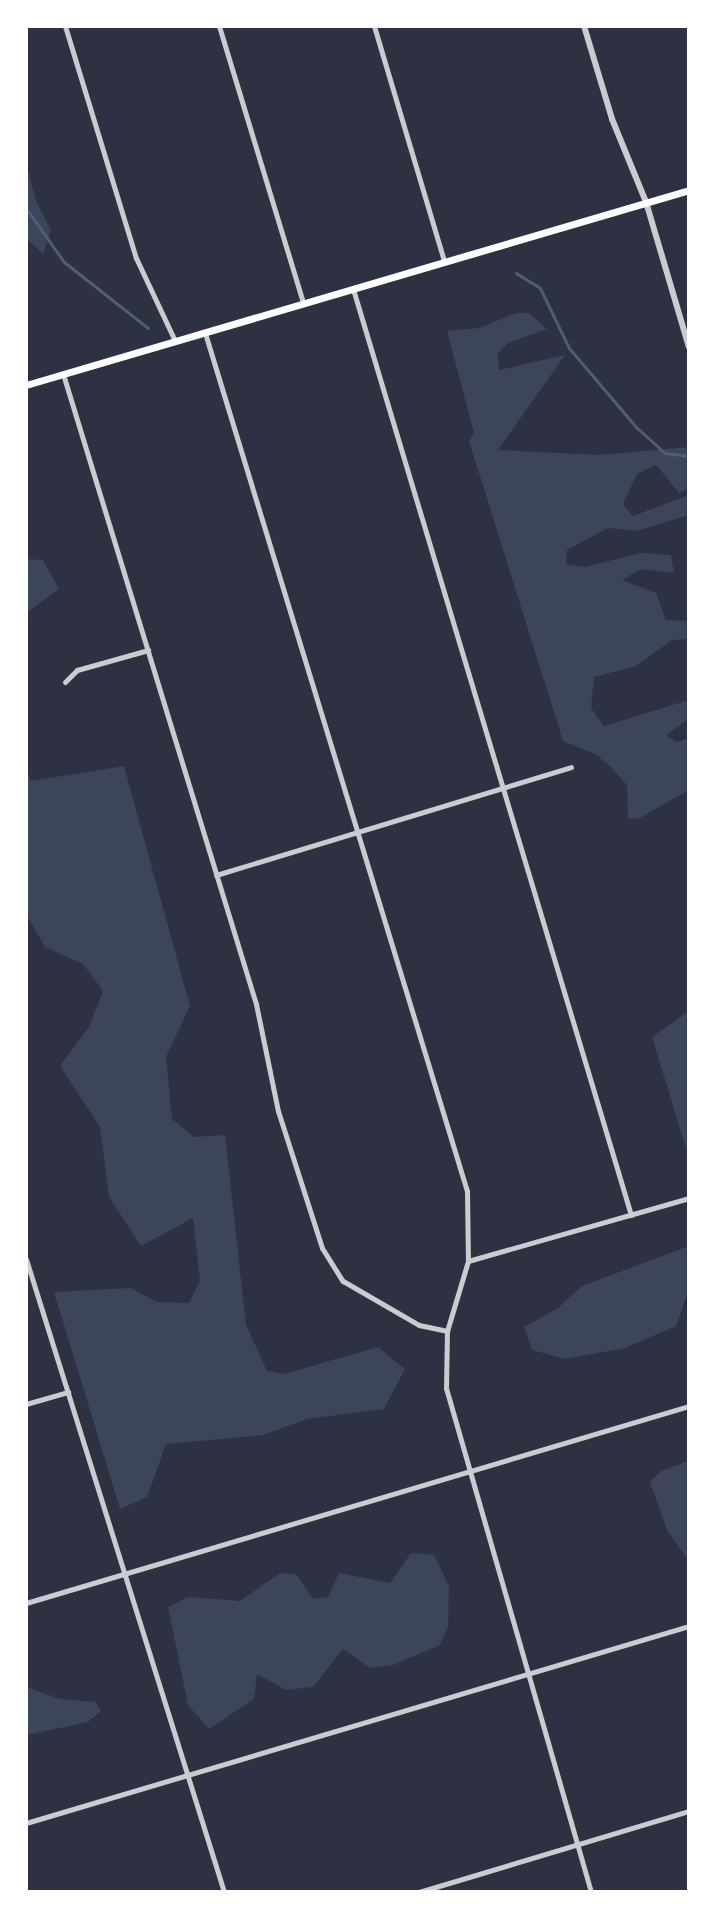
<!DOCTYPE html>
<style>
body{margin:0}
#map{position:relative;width:715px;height:1918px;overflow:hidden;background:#2d3142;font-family:Raleway,sans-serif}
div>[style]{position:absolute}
.green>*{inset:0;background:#3c4559}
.stream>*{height:3px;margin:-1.5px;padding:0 1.5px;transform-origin:1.5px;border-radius:1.5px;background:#4f5d75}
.minor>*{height:5px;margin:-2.5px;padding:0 2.5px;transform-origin:2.5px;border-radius:2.5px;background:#caccd0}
.tertiary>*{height:6px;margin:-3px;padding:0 3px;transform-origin:3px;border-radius:3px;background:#caccd0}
.secondary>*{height:7px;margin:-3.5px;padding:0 3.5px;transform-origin:3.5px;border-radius:3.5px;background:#fff}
span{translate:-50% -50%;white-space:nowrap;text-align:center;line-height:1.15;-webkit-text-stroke:6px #fff;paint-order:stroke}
.frame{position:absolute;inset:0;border:28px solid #fff;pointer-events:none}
</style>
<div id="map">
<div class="green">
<div style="clip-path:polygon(26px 162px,36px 201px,51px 230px,43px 254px,26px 238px)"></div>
<div style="clip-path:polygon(516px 313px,529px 313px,547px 329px,508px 343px,498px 353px,499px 370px,565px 355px,498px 450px,600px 455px,689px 447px,689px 489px,679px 493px,656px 465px,637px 474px,623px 504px,633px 516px,689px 495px,689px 515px,636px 531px,608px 528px,567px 550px,566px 564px,585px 567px,641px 553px,671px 555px,674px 573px,641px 569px,622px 580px,656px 593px,666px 620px,689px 621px,689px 639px,672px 640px,636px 666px,594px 677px,591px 708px,604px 726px,689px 700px,689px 719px,666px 735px,676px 742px,689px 738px,689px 790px,640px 818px,628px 819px,627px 785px,610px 766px,595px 754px,563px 741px,469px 441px,474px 433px,447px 331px,479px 328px)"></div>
<div style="clip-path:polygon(26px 559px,43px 560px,59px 589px,26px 613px)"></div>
<div style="clip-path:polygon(124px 766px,190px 1006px,166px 1057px,172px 1119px,194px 1137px,225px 1135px,246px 1325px,267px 1371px,284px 1374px,378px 1347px,405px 1369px,384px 1409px,307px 1419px,263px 1435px,166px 1444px,147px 1497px,120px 1509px,54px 1292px,131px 1288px,157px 1302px,189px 1303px,200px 1281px,193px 1218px,141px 1246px,109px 1197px,100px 1127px,60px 1066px,89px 1027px,103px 991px,83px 964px,45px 947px,26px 914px,26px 770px,31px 781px)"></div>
<div style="clip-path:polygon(689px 1011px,689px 1158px,652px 1037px)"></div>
<div style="clip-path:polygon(689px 1246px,689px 1289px,676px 1326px,625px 1348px,565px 1359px,532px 1350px,524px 1327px,558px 1308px,582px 1286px)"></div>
<div style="clip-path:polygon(689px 1461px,689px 1557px,686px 1557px,667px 1530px,650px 1482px,661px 1471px)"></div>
<div style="clip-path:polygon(411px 1553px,434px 1555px,449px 1586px,448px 1627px,440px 1645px,393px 1665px,370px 1668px,343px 1649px,313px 1687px,286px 1690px,257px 1674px,254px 1699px,209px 1729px,188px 1705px,168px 1607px,188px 1597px,240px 1601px,280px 1573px,296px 1574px,313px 1599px,328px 1597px,339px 1573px,390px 1583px)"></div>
<div style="clip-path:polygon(26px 1687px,60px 1699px,96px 1702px,101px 1711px,88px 1722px,26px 1735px)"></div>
</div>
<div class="stream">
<div style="left:26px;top:208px;width:66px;rotate:54.9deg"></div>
<div style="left:64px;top:262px;width:107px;rotate:38.2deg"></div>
<div style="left:516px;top:273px;width:28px;rotate:32deg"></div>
<div style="left:540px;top:288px;width:67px;rotate:64.2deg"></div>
<div style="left:569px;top:348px;width:104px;rotate:49.7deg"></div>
<div style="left:636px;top:427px;width:39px;rotate:42deg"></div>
<div style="left:665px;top:453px;width:24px;rotate:7deg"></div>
</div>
<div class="minor">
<div style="left:65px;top:26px;width:243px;rotate:73deg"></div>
<div style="left:136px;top:258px;width:92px;rotate:64.8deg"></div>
<div style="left:219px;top:26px;width:289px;rotate:73.1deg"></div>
<div style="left:374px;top:26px;width:245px;rotate:73.4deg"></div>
<div style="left:353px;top:289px;width:967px;rotate:73.29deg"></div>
<div style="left:205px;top:333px;width:897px;rotate:73.02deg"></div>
<div style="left:467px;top:1191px;width:70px;rotate:89.2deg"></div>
<div style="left:468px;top:1261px;width:73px;rotate:106.7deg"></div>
<div style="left:447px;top:1331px;width:57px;rotate:91deg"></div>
<div style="left:446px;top:1388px;width:524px;rotate:73.95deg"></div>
<div style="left:63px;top:374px;width:659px;rotate:72.97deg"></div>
<div style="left:256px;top:1004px;width:109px;rotate:78.4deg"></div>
<div style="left:278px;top:1111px;width:144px;rotate:72.2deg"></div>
<div style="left:322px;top:1248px;width:39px;rotate:58deg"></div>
<div style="left:343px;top:1281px;width:88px;rotate:30.1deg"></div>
<div style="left:419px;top:1325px;width:29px;rotate:12deg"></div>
<div style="left:65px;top:682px;width:17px;rotate:-45deg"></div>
<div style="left:77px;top:670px;width:74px;rotate:-15.7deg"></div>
<div style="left:216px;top:875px;width:371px;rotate:-16.9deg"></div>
<div style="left:26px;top:1259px;width:663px;rotate:72.63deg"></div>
<div style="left:468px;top:1261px;width:230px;rotate:-15.9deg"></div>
<div style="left:26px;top:1404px;width:44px;rotate:-15.9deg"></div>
<div style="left:26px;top:1603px;width:692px;rotate:-16.55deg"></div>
<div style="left:26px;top:1823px;width:692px;rotate:-16.55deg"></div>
<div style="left:419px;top:1892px;width:282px;rotate:-16.7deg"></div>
</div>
<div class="tertiary">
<div style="left:584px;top:26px;width:97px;rotate:73.2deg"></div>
<div style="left:612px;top:119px;width:90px;rotate:67.7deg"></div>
<div style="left:646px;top:202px;width:151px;rotate:73.5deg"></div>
</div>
<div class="secondary">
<div style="left:26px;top:385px;width:691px;rotate:-16.39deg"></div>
</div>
<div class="frame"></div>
</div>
